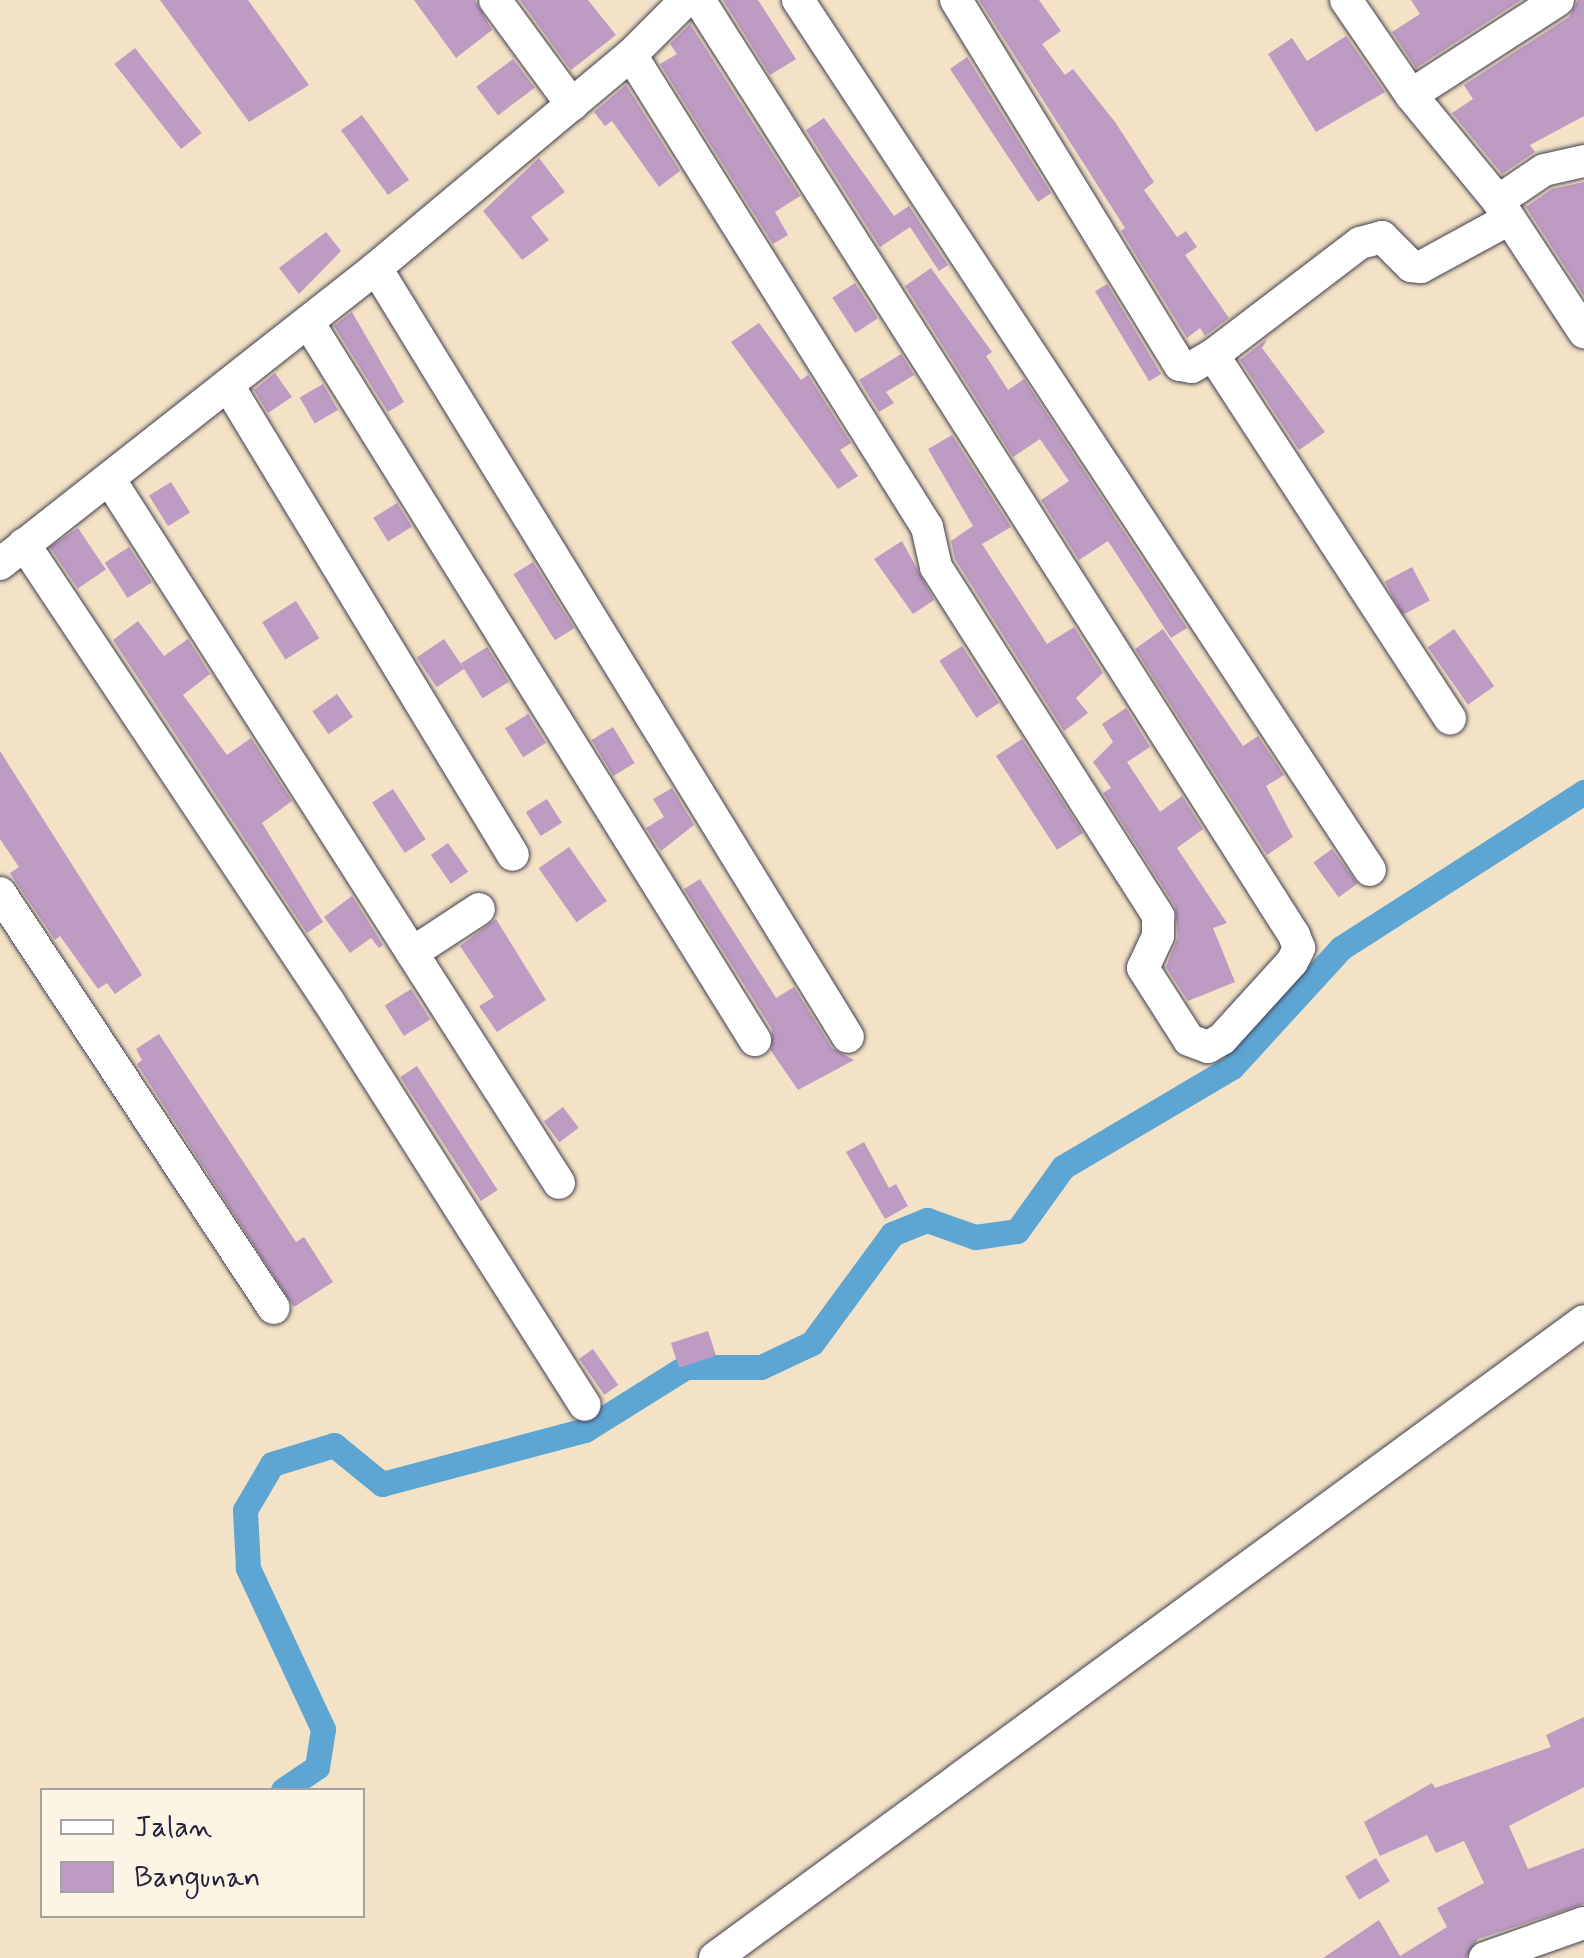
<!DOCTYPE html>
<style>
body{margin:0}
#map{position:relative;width:1584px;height:1958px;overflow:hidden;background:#f3e2c5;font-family:Mynerve,sans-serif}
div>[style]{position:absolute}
.canal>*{height:25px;margin:-12.5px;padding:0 12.5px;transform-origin:12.5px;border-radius:12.5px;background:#5da6d4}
.building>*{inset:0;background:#be9bc3;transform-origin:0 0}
.roads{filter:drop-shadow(0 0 2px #413f50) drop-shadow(0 0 2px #413f50)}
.minor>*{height:32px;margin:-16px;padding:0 16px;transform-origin:16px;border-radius:16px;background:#fff}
span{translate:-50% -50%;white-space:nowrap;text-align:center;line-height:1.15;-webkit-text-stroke:9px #fcf5e5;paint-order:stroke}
.legend{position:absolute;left:40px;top:1788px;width:325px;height:130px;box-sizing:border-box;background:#fcf5e5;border:2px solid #a5a1a1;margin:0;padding:12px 18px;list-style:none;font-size:30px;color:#22223b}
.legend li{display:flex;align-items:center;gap:20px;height:50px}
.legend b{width:50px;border:2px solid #a5a1a1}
</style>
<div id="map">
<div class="canal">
<div style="left:283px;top:1790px;width:41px;rotate:-34.1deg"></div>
<div style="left:317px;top:1767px;width:38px;rotate:-81deg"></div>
<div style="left:323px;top:1729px;width:178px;rotate:-115deg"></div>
<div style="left:248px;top:1568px;width:58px;rotate:-93deg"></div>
<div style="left:245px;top:1510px;width:53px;rotate:-59.6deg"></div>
<div style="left:272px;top:1464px;width:65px;rotate:-17deg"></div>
<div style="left:334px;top:1445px;width:62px;rotate:39.1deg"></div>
<div style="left:382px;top:1484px;width:210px;rotate:-14.9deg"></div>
<div style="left:585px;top:1430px;width:119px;rotate:-32deg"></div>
<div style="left:686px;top:1367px;width:75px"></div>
<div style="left:761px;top:1367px;width:56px;rotate:-25.2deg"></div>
<div style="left:812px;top:1343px;width:135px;rotate:-53.7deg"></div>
<div style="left:892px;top:1234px;width:38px;rotate:-22deg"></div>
<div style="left:927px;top:1220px;width:51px;rotate:19.5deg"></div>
<div style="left:975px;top:1237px;width:42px;rotate:-8.1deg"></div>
<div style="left:1017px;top:1231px;width:79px;rotate:-54.3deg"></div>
<div style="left:1063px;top:1167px;width:196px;rotate:-30.6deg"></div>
<div style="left:1232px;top:1067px;width:161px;rotate:-47.5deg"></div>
<div style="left:1341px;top:948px;width:289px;rotate:-32.7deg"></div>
</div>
<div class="building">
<div style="clip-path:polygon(160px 0,248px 0,309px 85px,249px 122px)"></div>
<div style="clip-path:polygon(414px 0,475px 0,492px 30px,456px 58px)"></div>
<div style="clip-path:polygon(520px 0,588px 0,616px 35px,571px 70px)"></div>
<div style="clip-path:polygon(723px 0,758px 0,796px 59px,770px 75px)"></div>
<div style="clip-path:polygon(979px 0,1039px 0,1061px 31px,1042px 44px,1065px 75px,1073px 69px,1115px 122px,1154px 182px,1144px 190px,1177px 237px,1186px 231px,1197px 247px,1185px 255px,1229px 318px,1205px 336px,1200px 328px,1187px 338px,1121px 231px,1125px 228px)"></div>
<div style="clip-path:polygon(1411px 0,1521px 0,1416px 68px,1392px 32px,1420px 14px)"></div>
<div style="clip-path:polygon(1578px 0,1584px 0,1584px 116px,1530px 145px,1535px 152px,1502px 174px,1452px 113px,1473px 99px,1464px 85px,1569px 17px)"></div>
<div style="clip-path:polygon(690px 24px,800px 196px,775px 212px,788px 235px,773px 244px,660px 64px,677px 54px,670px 44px)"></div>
<div style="clip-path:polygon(1346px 36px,1385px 92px,1316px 132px,1268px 54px,1292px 38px,1307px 61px)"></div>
<div style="left:135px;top:48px;width:108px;height:26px;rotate:52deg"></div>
<div style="clip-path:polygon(967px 57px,1051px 193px,1038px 202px,950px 69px)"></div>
<div style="left:513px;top:59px;width:36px;height:46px;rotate:53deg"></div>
<div style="clip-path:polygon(626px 85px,680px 171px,659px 187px,612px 121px,605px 126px,594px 112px)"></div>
<div style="left:362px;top:115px;width:80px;height:26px;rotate:54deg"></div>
<div style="clip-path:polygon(824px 118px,894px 216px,909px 206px,948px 265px,939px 271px,910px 227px,880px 247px,806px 130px)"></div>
<div style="clip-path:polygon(539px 158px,565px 192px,531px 217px,549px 240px,522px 260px,483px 211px)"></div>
<div style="clip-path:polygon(1584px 182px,1584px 296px,1526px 207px,1552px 189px)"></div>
<div style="clip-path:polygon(326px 232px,341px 251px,299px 294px,279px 268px)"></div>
<div style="clip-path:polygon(931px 268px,992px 352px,986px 356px,1008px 390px,1024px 379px,1187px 628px,1171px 638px,1108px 541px,1079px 560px,1041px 500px,1069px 481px,1040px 439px,1013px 457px,905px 286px)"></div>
<div style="left:855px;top:283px;width:42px;height:27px;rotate:57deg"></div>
<div style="left:1107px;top:284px;width:105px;height:14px;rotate:59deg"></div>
<div style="clip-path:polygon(352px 312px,404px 402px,388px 412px,334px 326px)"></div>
<div style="clip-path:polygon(759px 323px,801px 380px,808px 375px,851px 443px,840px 450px,858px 476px,838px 489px,731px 342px)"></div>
<div style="clip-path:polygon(1267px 339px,1262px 348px,1325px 432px,1299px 450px,1240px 360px)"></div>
<div style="clip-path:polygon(901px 354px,914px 375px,886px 392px,894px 403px,879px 412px,859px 380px)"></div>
<div style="clip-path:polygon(275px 373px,292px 397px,268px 413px,254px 390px)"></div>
<div style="left:323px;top:384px;width:30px;height:27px;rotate:60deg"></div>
<div style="clip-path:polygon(952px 435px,1011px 527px,982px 544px,1047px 644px,1074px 627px,1103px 673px,1076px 698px,1088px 713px,1064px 731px,955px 559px,951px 541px,973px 526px,928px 449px)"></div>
<div style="left:171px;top:482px;width:36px;height:26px;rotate:58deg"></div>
<div style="left:397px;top:503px;width:28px;height:28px;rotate:58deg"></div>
<div style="left:78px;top:528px;width:50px;height:34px;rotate:56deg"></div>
<div style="clip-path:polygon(902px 541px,934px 600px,913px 614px,874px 559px)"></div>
<div style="left:129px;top:547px;width:42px;height:29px;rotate:57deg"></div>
<div style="left:533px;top:562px;width:78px;height:23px;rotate:58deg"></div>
<div style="left:1412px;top:567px;width:38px;height:31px;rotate:62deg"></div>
<div style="left:296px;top:601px;width:44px;height:40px;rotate:58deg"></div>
<div style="clip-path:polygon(138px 621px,164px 656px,188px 639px,210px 674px,183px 695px,227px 755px,251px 738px,292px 801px,262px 823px,323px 922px,307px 933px,113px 640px)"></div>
<div style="clip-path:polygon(1163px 629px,1243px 746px,1258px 736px,1284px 775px,1266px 786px,1293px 837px,1267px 855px,1135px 649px)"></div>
<div style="left:1454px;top:629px;width:70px;height:32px;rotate:55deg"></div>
<div style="left:444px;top:639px;width:36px;height:33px;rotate:56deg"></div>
<div style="left:962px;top:646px;width:68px;height:27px;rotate:57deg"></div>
<div style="left:487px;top:647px;width:41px;height:31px;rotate:58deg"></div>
<div style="left:337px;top:694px;width:28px;height:30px;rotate:55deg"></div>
<div style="clip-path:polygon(1126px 708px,1150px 747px,1127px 762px,1160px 812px,1182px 796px,1203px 829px,1177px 848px,1227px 923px,1213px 928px,1235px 982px,1188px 1001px,1166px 967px,1178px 937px,1175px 906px,1103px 793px,1111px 788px,1093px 762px,1113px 742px,1102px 724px)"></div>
<div style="left:528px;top:714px;width:34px;height:27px;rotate:58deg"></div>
<div style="left:613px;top:727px;width:42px;height:25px;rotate:59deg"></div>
<div style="left:1022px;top:739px;width:112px;height:31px;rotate:57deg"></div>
<div style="clip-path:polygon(0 751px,142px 975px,115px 994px,107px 983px,98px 989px,60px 936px,55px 940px,10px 873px,19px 867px,0 839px)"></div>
<div style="clip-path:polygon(672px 788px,694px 825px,661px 851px,646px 828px,664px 817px,653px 799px)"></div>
<div style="left:393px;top:789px;width:60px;height:25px;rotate:57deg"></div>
<div style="left:547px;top:799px;width:28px;height:25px;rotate:58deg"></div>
<div style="left:448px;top:843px;width:35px;height:21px;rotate:55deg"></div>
<div style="left:569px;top:847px;width:66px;height:37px;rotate:55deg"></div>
<div style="left:1332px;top:849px;width:43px;height:23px;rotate:54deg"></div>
<div style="clip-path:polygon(700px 879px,776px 998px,794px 987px,832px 1048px,854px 1060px,798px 1090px,771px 1051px,772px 1029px,684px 889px)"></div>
<div style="clip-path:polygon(352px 896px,383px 945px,379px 948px,371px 938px,350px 953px,324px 917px)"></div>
<div style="clip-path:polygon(496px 919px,546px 1000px,497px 1032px,479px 1006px,494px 997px,460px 946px)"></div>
<div style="left:411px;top:989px;width:36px;height:31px;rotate:58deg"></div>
<div style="clip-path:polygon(159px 1034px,296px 1242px,304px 1237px,333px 1282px,294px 1307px,137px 1064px,142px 1060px,136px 1049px)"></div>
<div style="left:417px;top:1066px;width:148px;height:20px;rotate:57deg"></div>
<div style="left:563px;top:1107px;width:26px;height:24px;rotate:53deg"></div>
<div style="clip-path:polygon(864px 1142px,889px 1188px,896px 1184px,908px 1206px,885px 1219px,846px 1152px)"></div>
<div style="left:708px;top:1331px;width:26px;height:39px;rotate:72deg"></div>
<div style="left:593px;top:1349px;width:44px;height:17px;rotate:55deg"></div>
<div style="clip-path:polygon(1584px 1717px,1584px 1787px,1509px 1826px,1528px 1869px,1584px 1848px,1584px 1904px,1478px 1939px,1466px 1958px,1323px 1958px,1379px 1920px,1400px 1956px,1447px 1927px,1437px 1908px,1484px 1883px,1464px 1841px,1436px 1853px,1427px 1835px,1380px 1856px,1364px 1822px,1432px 1783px,1435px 1788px,1551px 1747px,1546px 1735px)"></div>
<div style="left:1376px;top:1858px;width:27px;height:36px;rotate:59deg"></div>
</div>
<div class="roads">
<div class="minor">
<div style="left:495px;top:0;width:130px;rotate:53.7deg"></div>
<div style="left:798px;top:0;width:1041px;rotate:56.68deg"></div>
<div style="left:956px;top:0;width:428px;rotate:58.5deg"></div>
<div style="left:1180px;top:365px;width:12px;rotate:9deg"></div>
<div style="left:1192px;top:367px;width:24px;rotate:-30deg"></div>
<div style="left:1213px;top:355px;width:185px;rotate:-37.3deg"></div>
<div style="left:1360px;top:243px;width:23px;rotate:-15deg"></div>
<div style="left:1382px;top:237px;width:41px;rotate:45deg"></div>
<div style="left:1411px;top:266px;width:10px;rotate:6deg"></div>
<div style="left:1421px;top:267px;width:100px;rotate:-28.6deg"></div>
<div style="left:1346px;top:0;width:115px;rotate:55.6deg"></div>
<div style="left:1411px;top:95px;width:137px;rotate:50.6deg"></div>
<div style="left:1498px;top:201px;width:157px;rotate:56.7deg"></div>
<div style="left:631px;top:55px;width:557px;rotate:57.91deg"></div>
<div style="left:927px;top:527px;width:41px;rotate:77.3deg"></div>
<div style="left:936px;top:567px;width:414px;rotate:57.5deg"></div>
<div style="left:1158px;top:916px;width:20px;rotate:90deg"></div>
<div style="left:1158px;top:936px;width:35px;rotate:115deg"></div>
<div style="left:1143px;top:968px;width:85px;rotate:57.4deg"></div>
<div style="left:1189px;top:1040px;width:20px;rotate:20deg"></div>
<div style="left:1208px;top:1047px;width:16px;rotate:-30deg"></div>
<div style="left:1222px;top:1039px;width:104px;rotate:-47.7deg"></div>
<div style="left:1292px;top:962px;width:16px;rotate:-63deg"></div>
<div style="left:1299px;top:948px;width:14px;rotate:-111deg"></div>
<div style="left:1294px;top:935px;width:1108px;rotate:-122.47deg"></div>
<div style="left:1411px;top:95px;width:175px;rotate:-32.9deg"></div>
<div style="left:1498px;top:201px;width:55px;rotate:-34deg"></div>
<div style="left:1544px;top:170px;width:41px;rotate:-12.7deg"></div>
<div style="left:376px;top:268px;width:902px;rotate:58.46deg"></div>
<div style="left:308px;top:322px;width:846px;rotate:58.1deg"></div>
<div style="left:1213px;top:355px;width:434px;rotate:56.9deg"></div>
<div style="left:229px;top:387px;width:547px;rotate:58.75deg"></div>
<div style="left:110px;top:480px;width:834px;rotate:57.43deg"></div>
<div style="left:24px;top:544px;width:550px;rotate:56.34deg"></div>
<div style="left:329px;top:1002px;width:477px;rotate:57.6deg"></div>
<div style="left:0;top:564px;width:479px;rotate:-38.2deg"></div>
<div style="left:376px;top:268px;width:332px;rotate:-39.9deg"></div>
<div style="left:631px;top:55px;width:78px;rotate:-45deg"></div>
<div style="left:0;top:893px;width:497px;rotate:56.6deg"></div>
<div style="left:412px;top:953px;width:80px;rotate:-33.3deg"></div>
<div style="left:715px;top:1958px;width:1077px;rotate:-36.24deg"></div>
<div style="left:1485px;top:1958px;width:105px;rotate:-19.5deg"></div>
</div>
</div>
<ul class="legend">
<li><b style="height:12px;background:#fff"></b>Jalan</li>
<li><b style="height:28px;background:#be9bc3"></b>Bangunan</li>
</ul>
</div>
